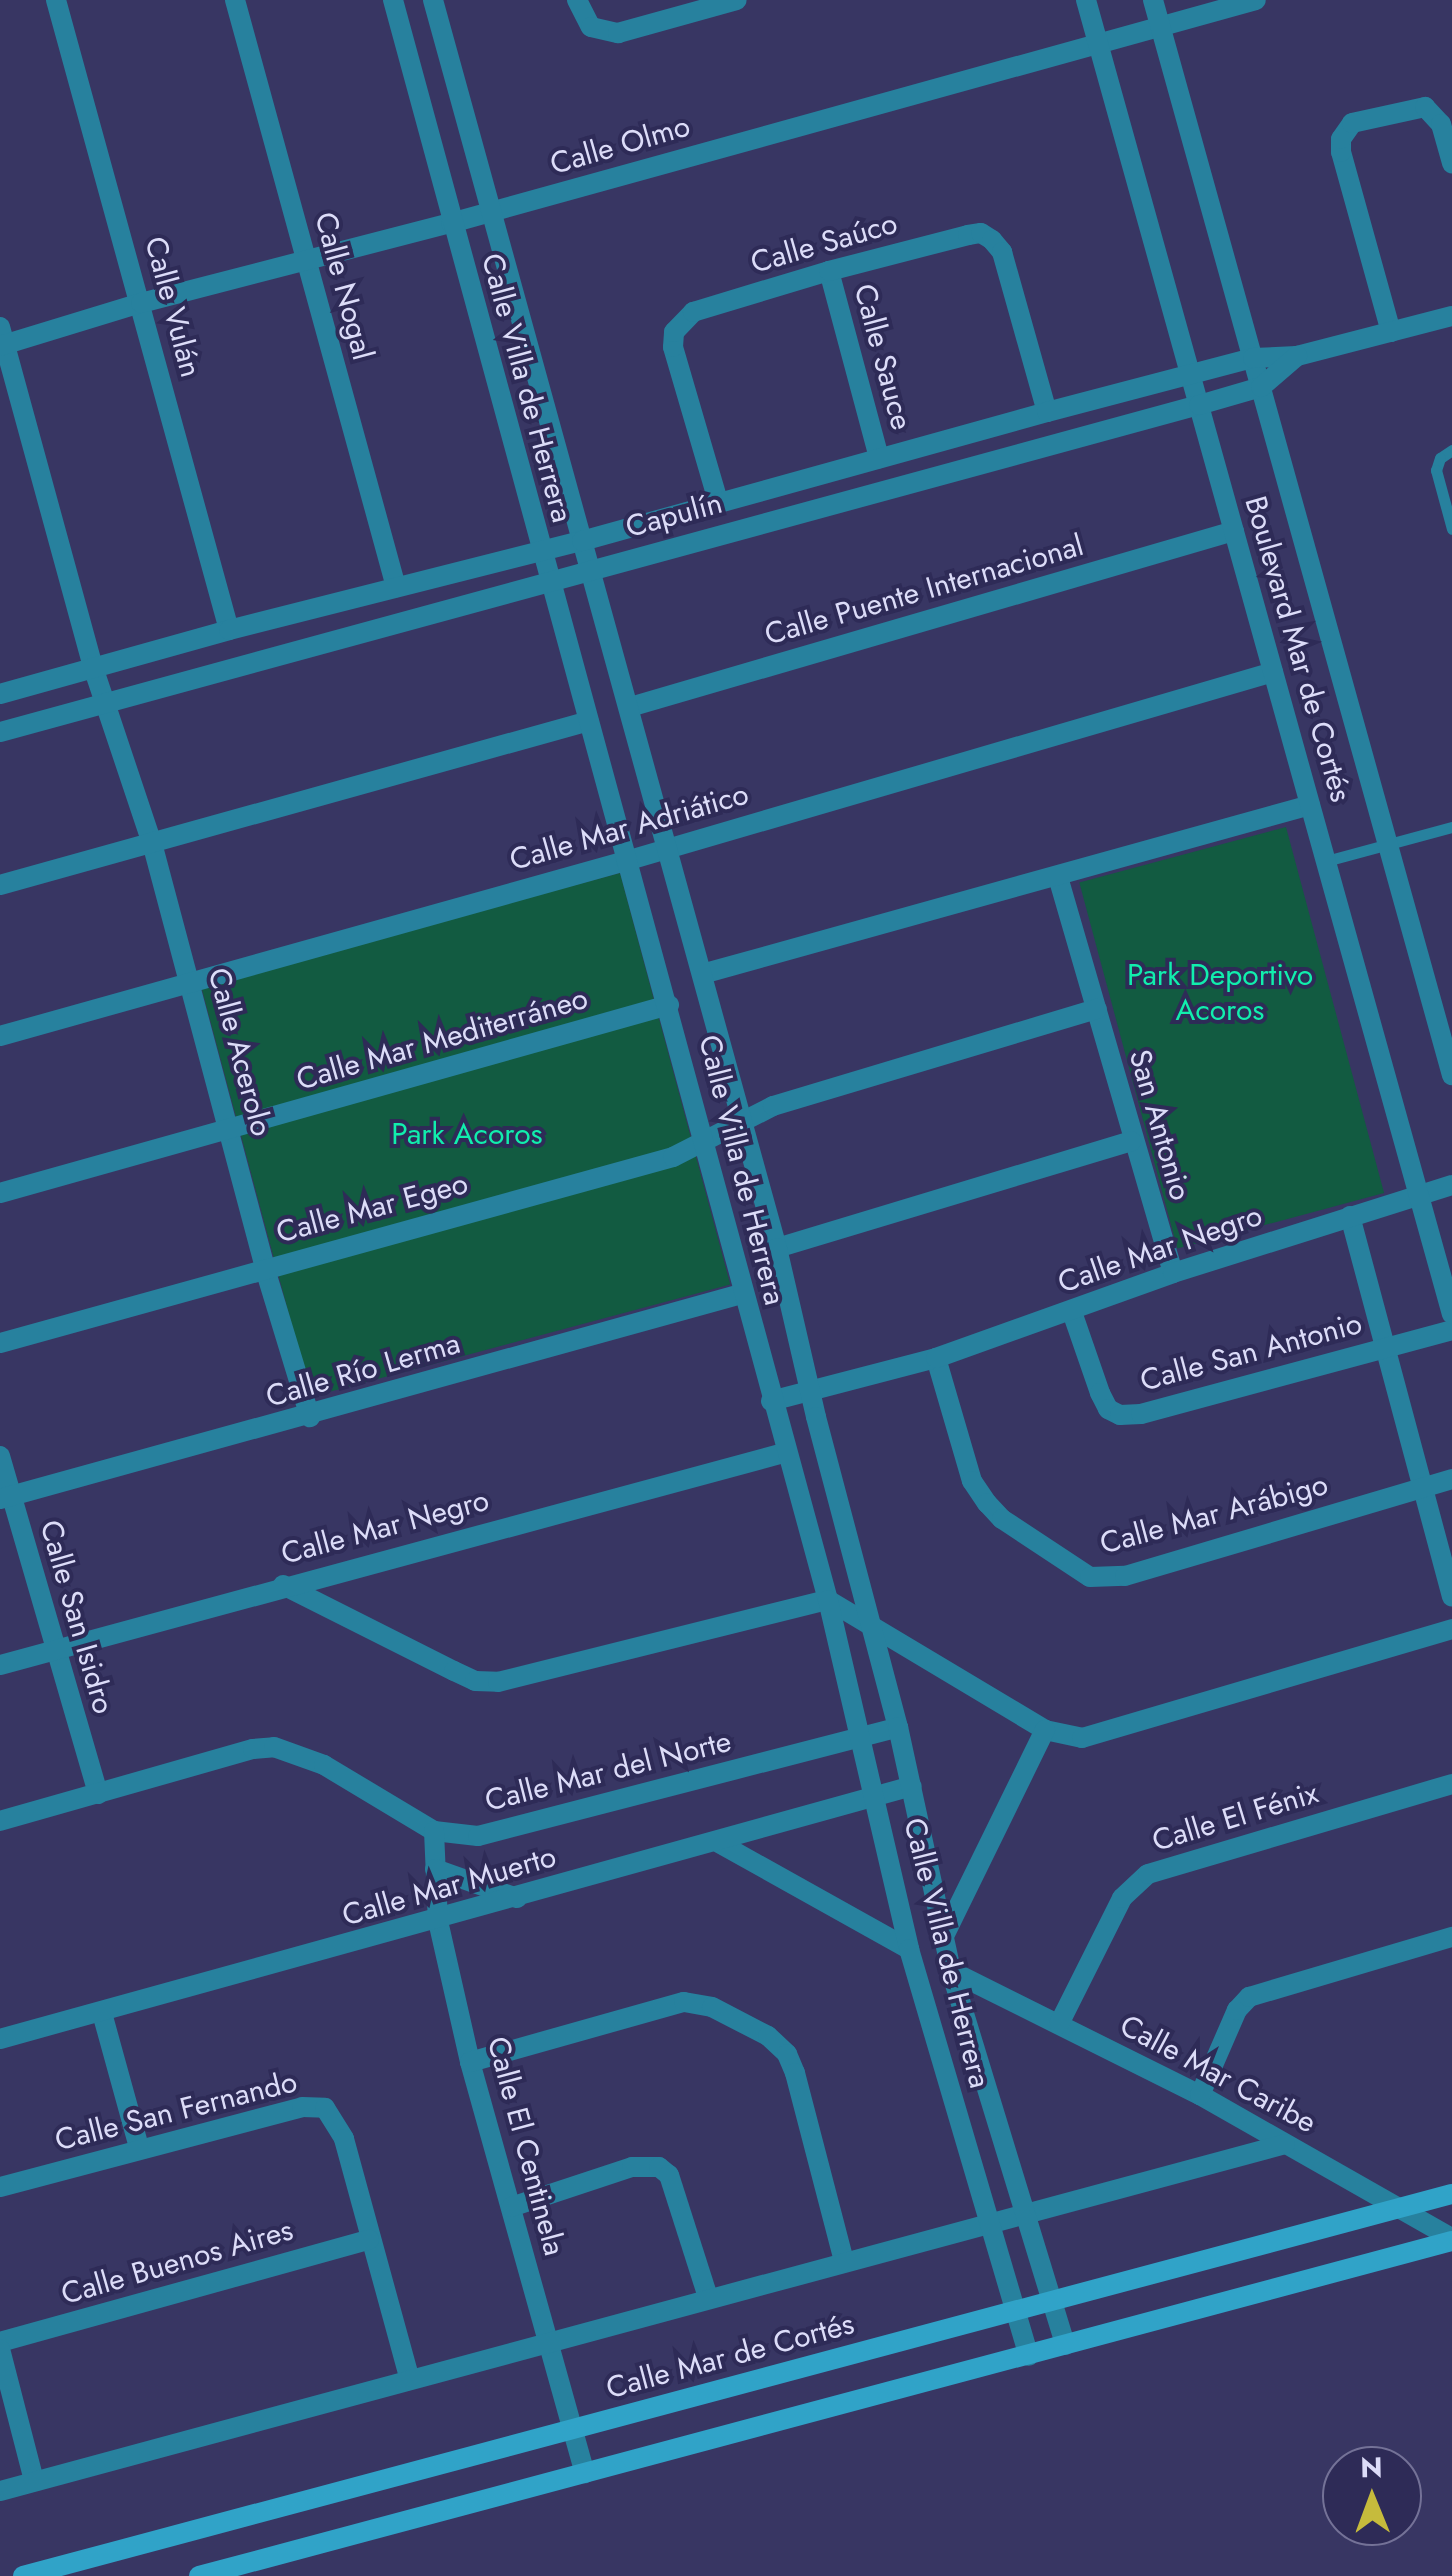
<!DOCTYPE html>
<meta charset="utf-8">
<style>
body{margin:0}
#map{position:relative;width:1452px;height:2576px;overflow:hidden;background:#383663;font-family:Jost,sans-serif}
div>[style]{position:absolute}
.green>*{inset:0;background:#125b41;transform-origin:0 0}
.service>*{height:11px;margin:-5.5px;padding:0 5.5px;transform-origin:5.5px;border-radius:5.5px;background:#27819e}
.minor>*{height:20px;margin:-10px;padding:0 10px;transform-origin:10px;border-radius:10px;background:#27819e}
.tertiary>*{height:20px;margin:-10px;padding:0 10px;transform-origin:10px;border-radius:10px;background:#27819e}
.secondary>*{height:20px;margin:-10px;padding:0 10px;transform-origin:10px;border-radius:10px;background:#30a3c8}
span{translate:-50% -50%;white-space:nowrap;text-align:center;line-height:1.15;-webkit-text-stroke:8px #2e2b57;paint-order:stroke}
.street-label{font-size:30px;color:#dcdcf8}
.park-label{font-size:30px;color:#11eead}
.north{position:absolute;left:1322px;top:2446px;width:100px;height:100px;box-sizing:border-box;background:#2e2b57;border:2px solid #747297;border-radius:50%;rotate:359deg;font-size:28px;font-weight:700;line-height:40px;text-align:center;color:#dcdcf8}
.north::after{content:'';display:block;margin:auto;width:35px;height:45px;background:#c6bb3c;clip-path:polygon(50% 0,100% 100%,50% 72%,0 100%)}
</style>
<div id="map">
<div class="green">
<div style="left:1286px;top:827px;width:379px;height:214px;rotate:75deg"></div>
<div style="left:620px;top:873px;width:426px;height:434px;rotate:75deg"></div>
</div>
<div class="service">
<div style="left:1452px;top:450px;width:14px;rotate:146deg"></div>
<div style="left:1440px;top:458px;width:13px;rotate:108deg"></div>
<div style="left:1436px;top:470px;width:61px;rotate:74.8deg"></div>
<div style="left:1326px;top:861px;width:131px;rotate:-15.1deg"></div>
</div>
<div class="minor">
<div style="left:56px;top:0;width:653px;rotate:74.64deg"></div>
<div style="left:235px;top:0;width:609px;rotate:74.66deg"></div>
<div style="left:577px;top:0;width:30px;rotate:63deg"></div>
<div style="left:591px;top:27px;width:28px;rotate:13deg"></div>
<div style="left:618px;top:33px;width:123px;rotate:-15.5deg"></div>
<div style="left:829px;top:271px;width:194px;rotate:75deg"></div>
<div style="left:0;top:327px;width:356px;rotate:74.7deg"></div>
<div style="left:94px;top:670px;width:182px;rotate:71.5deg"></div>
<div style="left:152px;top:843px;width:441px;rotate:75.1deg"></div>
<div style="left:265px;top:1269px;width:155px;rotate:73.1deg"></div>
<div style="left:1391px;top:332px;width:187px;rotate:-105.5deg"></div>
<div style="left:1341px;top:152px;width:13px;rotate:-90deg"></div>
<div style="left:1341px;top:139px;width:19px;rotate:-55deg"></div>
<div style="left:1352px;top:123px;width:75px;rotate:-12.4deg"></div>
<div style="left:1425px;top:107px;width:23px;rotate:47deg"></div>
<div style="left:1441px;top:124px;width:41px;rotate:74.2deg"></div>
<div style="left:0;top:346px;width:147px;rotate:-17deg"></div>
<div style="left:141px;top:303px;width:320px;rotate:-14.5deg"></div>
<div style="left:451px;top:223px;width:835px;rotate:-15.48deg"></div>
<div style="left:718px;top:501px;width:160px;rotate:-106.3deg"></div>
<div style="left:673px;top:347px;width:15px;rotate:-86deg"></div>
<div style="left:674px;top:332px;width:28px;rotate:-46deg"></div>
<div style="left:693px;top:312px;width:142px;rotate:-16.8deg"></div>
<div style="left:829px;top:271px;width:144px;rotate:-14.5deg"></div>
<div style="left:968px;top:235px;width:13px;rotate:-9deg"></div>
<div style="left:981px;top:233px;width:13px;rotate:32deg"></div>
<div style="left:992px;top:240px;width:16px;rotate:50deg"></div>
<div style="left:1002px;top:252px;width:166px;rotate:74.3deg"></div>
<div style="left:630px;top:707px;width:629px;rotate:-16.25deg"></div>
<div style="left:1058px;top:877px;width:412px;rotate:73.8deg"></div>
<div style="left:0;top:885px;width:611px;rotate:-15.56deg"></div>
<div style="left:702px;top:974px;width:631px;rotate:-15.53deg"></div>
<div style="left:0;top:1036px;width:650px;rotate:-15.62deg"></div>
<div style="left:626px;top:861px;width:674px;rotate:-16.28deg"></div>
<div style="left:0;top:1193px;width:695px;rotate:-15.7deg"></div>
<div style="left:1350px;top:1216px;width:394px;rotate:75deg"></div>
<div style="left:777px;top:1248px;width:370px;rotate:-16.8deg"></div>
<div style="left:1072px;top:1312px;width:86px;rotate:70.9deg"></div>
<div style="left:1100px;top:1393px;width:18px;rotate:63deg"></div>
<div style="left:1108px;top:1409px;width:13px;rotate:27deg"></div>
<div style="left:1120px;top:1415px;width:21px;rotate:-3deg"></div>
<div style="left:1141px;top:1414px;width:322px;rotate:-15.1deg"></div>
<div style="left:0;top:1343px;width:698px;rotate:-15.45deg"></div>
<div style="left:673px;top:1157px;width:112px;rotate:-27deg"></div>
<div style="left:773px;top:1106px;width:338px;rotate:-16.7deg"></div>
<div style="left:936px;top:1358px;width:128px;rotate:73.7deg"></div>
<div style="left:972px;top:1481px;width:27px;rotate:56deg"></div>
<div style="left:987px;top:1503px;width:22px;rotate:47deg"></div>
<div style="left:1002px;top:1519px;width:105px;rotate:33.4deg"></div>
<div style="left:1090px;top:1577px;width:35px;rotate:-2deg"></div>
<div style="left:1125px;top:1576px;width:341px;rotate:-16.5deg"></div>
<div style="left:771px;top:1401px;width:171px;rotate:-14.6deg"></div>
<div style="left:936px;top:1358px;width:252px;rotate:-19.7deg"></div>
<div style="left:1173px;top:1273px;width:293px;rotate:-17.5deg"></div>
<div style="left:0;top:1456px;width:352px;rotate:73.8deg"></div>
<div style="left:0;top:1499px;width:769px;rotate:-15.46deg"></div>
<div style="left:283px;top:1585px;width:191px;rotate:26.7deg"></div>
<div style="left:454px;top:1671px;width:23px;rotate:25deg"></div>
<div style="left:475px;top:1681px;width:23px;rotate:2deg"></div>
<div style="left:498px;top:1682px;width:340px;rotate:-14deg"></div>
<div style="left:828px;top:1600px;width:253px;rotate:30.9deg"></div>
<div style="left:1045px;top:1730px;width:38px;rotate:12deg"></div>
<div style="left:1082px;top:1738px;width:386px;rotate:-16.4deg"></div>
<div style="left:0;top:1665px;width:815px;rotate:-15.14deg"></div>
<div style="left:0;top:1821px;width:263px;rotate:-15.9deg"></div>
<div style="left:253px;top:1749px;width:21px;rotate:-5deg"></div>
<div style="left:274px;top:1747px;width:53px;rotate:19.8deg"></div>
<div style="left:324px;top:1765px;width:128px;rotate:31deg"></div>
<div style="left:434px;top:1831px;width:44px;rotate:6.5deg"></div>
<div style="left:478px;top:1836px;width:434px;rotate:-14.5deg"></div>
<div style="left:434px;top:1831px;width:90px;rotate:87.5deg"></div>
<div style="left:438px;top:1921px;width:145px;rotate:77.2deg"></div>
<div style="left:470px;top:2062px;width:427px;rotate:74.4deg"></div>
<div style="left:719px;top:1843px;width:218px;rotate:29.2deg"></div>
<div style="left:435px;top:1869px;width:87px;rotate:19.5deg"></div>
<div style="left:943px;top:1938px;width:232px;rotate:-63.9deg"></div>
<div style="left:951px;top:1971px;width:278px;rotate:26.5deg"></div>
<div style="left:1200px;top:2095px;width:290px;rotate:29.6deg"></div>
<div style="left:102px;top:2013px;width:139px;rotate:74.6deg"></div>
<div style="left:1059px;top:2024px;width:141px;rotate:-63.4deg"></div>
<div style="left:1122px;top:1898px;width:35px;rotate:-43deg"></div>
<div style="left:1148px;top:1874px;width:317px;rotate:-16.5deg"></div>
<div style="left:0;top:2039px;width:946px;rotate:-15.5deg"></div>
<div style="left:470px;top:2062px;width:222px;rotate:-15.7deg"></div>
<div style="left:684px;top:2002px;width:28px;rotate:10deg"></div>
<div style="left:712px;top:2007px;width:63px;rotate:27.4deg"></div>
<div style="left:768px;top:2036px;width:26px;rotate:43deg"></div>
<div style="left:787px;top:2054px;width:21px;rotate:67deg"></div>
<div style="left:795px;top:2073px;width:194px;rotate:75.4deg"></div>
<div style="left:1200px;top:2095px;width:93px;rotate:-66.5deg"></div>
<div style="left:1237px;top:2010px;width:18px;rotate:-47deg"></div>
<div style="left:1249px;top:1997px;width:212px;rotate:-16.5deg"></div>
<div style="left:0;top:2187px;width:312px;rotate:-14.8deg"></div>
<div style="left:302px;top:2107px;width:23px;rotate:2deg"></div>
<div style="left:325px;top:2108px;width:36px;rotate:58deg"></div>
<div style="left:344px;top:2139px;width:247px;rotate:74.7deg"></div>
<div style="left:511px;top:2207px;width:127px;rotate:-18.3deg"></div>
<div style="left:632px;top:2167px;width:27px"></div>
<div style="left:659px;top:2167px;width:13px;rotate:39deg"></div>
<div style="left:669px;top:2175px;width:128px;rotate:72.3deg"></div>
<div style="left:0;top:2342px;width:383px;rotate:-15.5deg"></div>
<div style="left:0;top:2349px;width:135px;rotate:75.5deg"></div>
<div style="left:0;top:2491px;width:1331px;rotate:-15.11deg"></div>
</div>
<div class="tertiary">
<div style="left:393px;top:0;width:1658px;rotate:74.79deg"></div>
<div style="left:828px;top:1600px;width:358px;rotate:76.9deg"></div>
<div style="left:909px;top:1949px;width:424px;rotate:73.6deg"></div>
<div style="left:433px;top:0;width:1295px;rotate:74.59deg"></div>
<div style="left:777px;top:1248px;width:173px;rotate:77deg"></div>
<div style="left:816px;top:1417px;width:321px;rotate:75.2deg"></div>
<div style="left:898px;top:1727px;width:250px;rotate:77.7deg"></div>
<div style="left:951px;top:1971px;width:391px;rotate:73deg"></div>
<div style="left:1086px;top:0;width:1364px;rotate:74.44deg"></div>
<div style="left:1153px;top:0;width:1116px;rotate:74.46deg"></div>
<div style="left:0;top:694px;width:238px;rotate:-15.6deg"></div>
<div style="left:229px;top:630px;width:364px;rotate:-14.2deg"></div>
<div style="left:582px;top:541px;width:483px;rotate:-15.5deg"></div>
<div style="left:1047px;top:412px;width:213px;rotate:-14.7deg"></div>
<div style="left:1253px;top:358px;width:44px;rotate:-2.6deg"></div>
<div style="left:1297px;top:356px;width:160px;rotate:-14.5deg"></div>
<div style="left:0;top:732px;width:1243px;rotate:-15.26deg"></div>
<div style="left:1199px;top:405px;width:65px;rotate:-16.2deg"></div>
<div style="left:1261px;top:387px;width:48px;rotate:-40.7deg"></div>
</div>
<div class="secondary">
<div style="left:23px;top:2576px;width:1479px;rotate:-14.97deg"></div>
<div style="left:199px;top:2576px;width:1297px;rotate:-14.97deg"></div>
</div>
<div class="street-label">
<span style="left:620px;top:145px;rotate:-16deg">Calle Olmo</span>
<span style="left:824px;top:243px;rotate:-16deg">Calle Saúco</span>
<span style="left:344px;top:286px;rotate:75deg">Calle Nogal</span>
<span style="left:173px;top:307px;rotate:75deg">Calle Vulán</span>
<span style="left:883px;top:357px;rotate:75deg">Calle Sauce</span>
<span style="left:527px;top:388px;rotate:75deg">Calle Villa de Herrera</span>
<span style="left:674px;top:515px;rotate:-15deg">Capulín</span>
<span style="left:924px;top:590px;rotate:-16deg">Calle Puente Internacional</span>
<span style="left:1298px;top:649px;rotate:74deg">Boulevard Mar de Cortés</span>
<span style="left:629px;top:827px;rotate:-16deg">Calle Mar Adriático</span>
<span style="left:442px;top:1039px;rotate:-16deg">Calle Mar Mediterráneo</span>
<span style="left:240px;top:1052px;rotate:75deg">Calle Acerolo</span>
<span style="left:1160px;top:1125px;rotate:74deg">San Antonio</span>
<span style="left:742px;top:1170px;rotate:76deg">Calle Villa de Herrera</span>
<span style="left:372px;top:1208px;rotate:-15deg">Calle Mar Egeo</span>
<span style="left:1160px;top:1249px;rotate:-19deg">Calle Mar Negro</span>
<span style="left:1251px;top:1352px;rotate:-15deg">Calle San Antonio</span>
<span style="left:363px;top:1370px;rotate:-16deg">Calle Río Lerma</span>
<span style="left:1214px;top:1514px;rotate:-15deg">Calle Mar Arábigo</span>
<span style="left:385px;top:1527px;rotate:-15deg">Calle Mar Negro</span>
<span style="left:77px;top:1617px;rotate:74deg">Calle San Isidro</span>
<span style="left:608px;top:1771px;rotate:-14deg">Calle Mar del Norte</span>
<span style="left:1235px;top:1817px;rotate:-17deg">Calle El Fénix</span>
<span style="left:449px;top:1886px;rotate:-16deg">Calle Mar Muerto</span>
<span style="left:947px;top:1953px;rotate:76deg">Calle Villa de Herrera</span>
<span style="left:1218px;top:2074px;rotate:28deg">Calle Mar Caribe</span>
<span style="left:176px;top:2111px;rotate:-14deg">Calle San Fernando</span>
<span style="left:526px;top:2146px;rotate:75deg">Calle El Centinela</span>
<span style="left:177px;top:2262px;rotate:-16deg">Calle Buenos Aires</span>
<span style="left:730px;top:2356px;rotate:-15deg">Calle Mar de Cortés</span>
</div>
<div class="park-label">
<span style="left:1220px;top:992px">Park Deportivo<br>Acoros</span>
<span style="left:467px;top:1134px">Park Acoros</span>
</div>
<div class="north">N</div>
</div>
